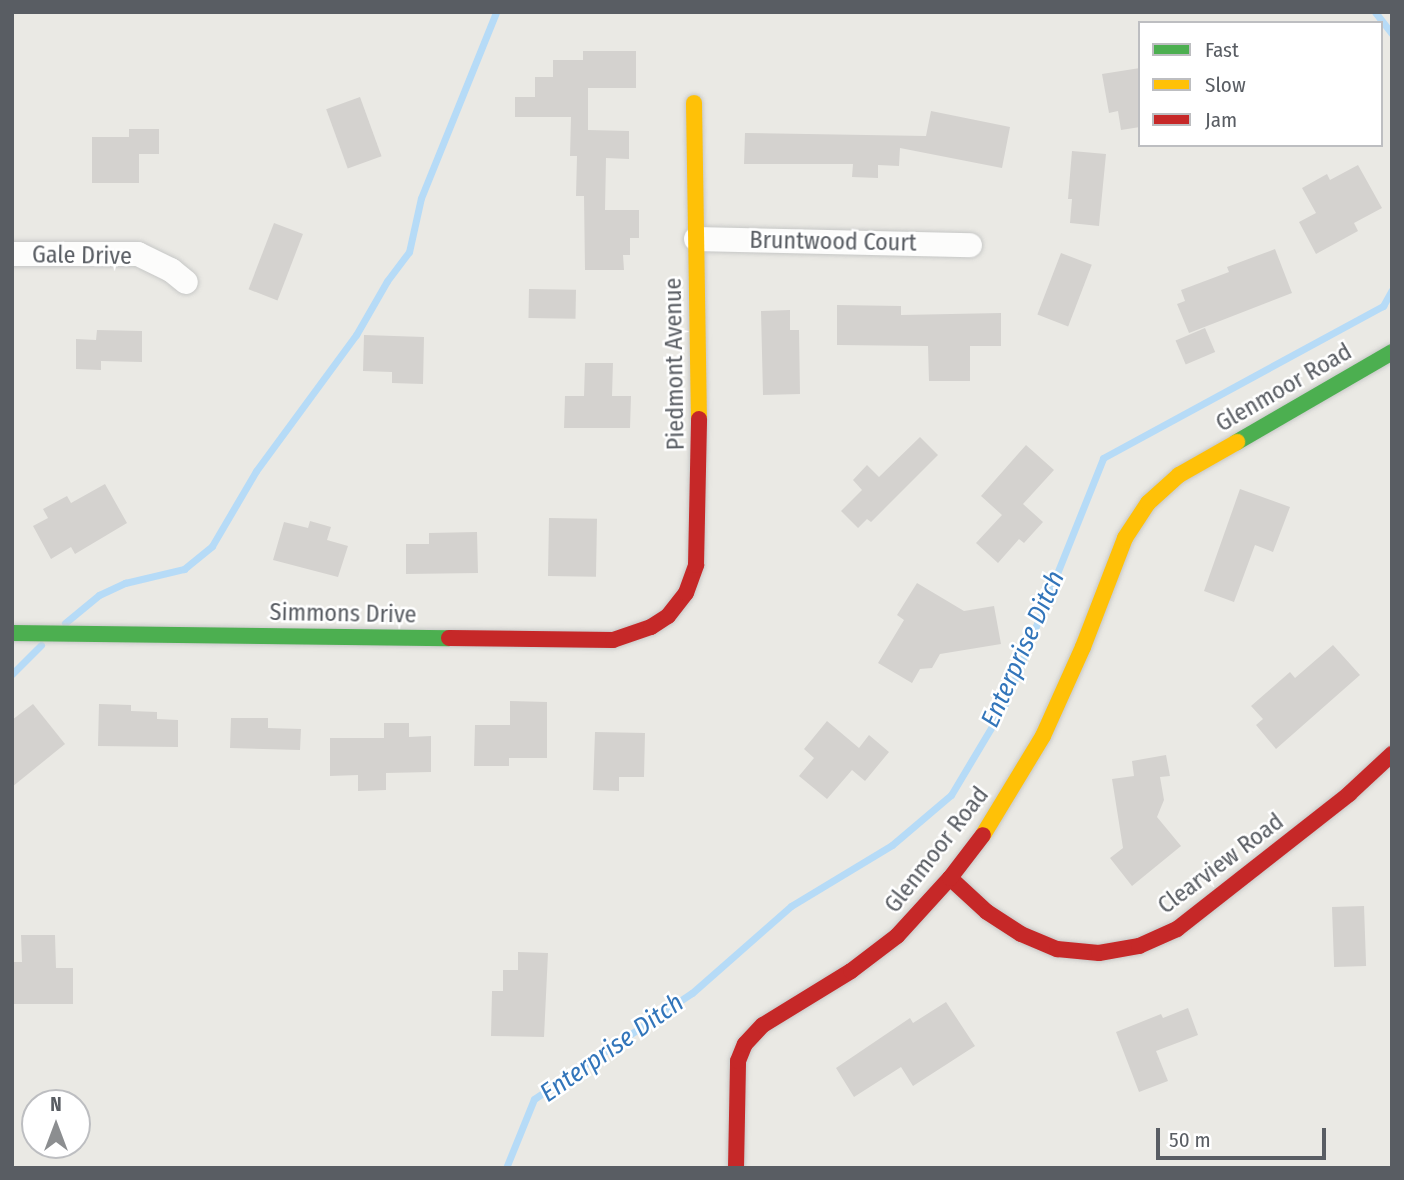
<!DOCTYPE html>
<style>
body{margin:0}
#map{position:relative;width:1404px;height:1180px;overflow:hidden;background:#eae9e4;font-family:"Fira Sans Condensed",sans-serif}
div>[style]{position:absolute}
.stream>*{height:7px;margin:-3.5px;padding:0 3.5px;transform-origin:3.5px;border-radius:3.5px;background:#b6dbf7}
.building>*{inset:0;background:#d4d2cf;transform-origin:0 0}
.roads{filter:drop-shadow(0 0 2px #c6c7c6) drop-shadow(0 0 2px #c6c7c6)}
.street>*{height:24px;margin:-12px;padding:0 12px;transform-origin:12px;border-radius:12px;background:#fcfcfb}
.fast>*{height:16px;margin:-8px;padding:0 8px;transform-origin:8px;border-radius:8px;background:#4caf50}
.slow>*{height:16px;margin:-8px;padding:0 8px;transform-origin:8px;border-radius:8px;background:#ffc107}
.jam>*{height:16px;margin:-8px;padding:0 8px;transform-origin:8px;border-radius:8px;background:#c62828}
span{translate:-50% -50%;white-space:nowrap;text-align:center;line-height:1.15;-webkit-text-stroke:5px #fff;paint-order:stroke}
.street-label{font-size:24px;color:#595d63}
.water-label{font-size:26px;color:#3275ba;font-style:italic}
.frame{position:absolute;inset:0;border:14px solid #595d63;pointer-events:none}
.legend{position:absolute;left:1138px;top:21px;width:245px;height:126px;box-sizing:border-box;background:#fff;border:2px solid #bdbec1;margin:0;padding:9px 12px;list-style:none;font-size:21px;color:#595d63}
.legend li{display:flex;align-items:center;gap:14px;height:35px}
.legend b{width:35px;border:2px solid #bdbec1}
.north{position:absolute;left:21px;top:1089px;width:70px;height:70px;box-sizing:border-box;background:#fff;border:2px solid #bdbec1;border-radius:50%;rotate:0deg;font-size:19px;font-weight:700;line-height:28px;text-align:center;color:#595d63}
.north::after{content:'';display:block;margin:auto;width:24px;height:32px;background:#8c8e90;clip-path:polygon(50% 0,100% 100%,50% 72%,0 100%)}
.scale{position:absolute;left:1156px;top:1128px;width:170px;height:32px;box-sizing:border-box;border:4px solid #595d63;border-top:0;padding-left:9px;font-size:21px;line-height:24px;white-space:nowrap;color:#595d63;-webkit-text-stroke:5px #fff;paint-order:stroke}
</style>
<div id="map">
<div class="stream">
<div style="left:1375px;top:12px;width:28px;rotate:52deg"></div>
<div style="left:65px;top:623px;width:44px;rotate:-39.5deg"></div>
<div style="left:99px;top:595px;width:29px;rotate:-25deg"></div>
<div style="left:125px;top:583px;width:61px;rotate:-13.3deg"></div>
<div style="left:184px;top:569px;width:36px;rotate:-39deg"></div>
<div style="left:212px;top:546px;width:87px;rotate:-59.6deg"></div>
<div style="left:256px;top:471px;width:169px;rotate:-53.7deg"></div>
<div style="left:356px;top:335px;width:62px;rotate:-60.1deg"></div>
<div style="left:387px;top:281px;width:36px;rotate:-53deg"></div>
<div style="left:409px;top:252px;width:55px;rotate:-77.5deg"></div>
<div style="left:421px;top:198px;width:201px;rotate:-68deg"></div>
<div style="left:12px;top:674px;width:41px;rotate:-45deg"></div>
<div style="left:506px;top:1168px;width:74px;rotate:-67.9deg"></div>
<div style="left:534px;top:1099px;width:190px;rotate:-33.9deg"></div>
<div style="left:692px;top:993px;width:132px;rotate:-41.3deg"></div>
<div style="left:791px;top:906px;width:118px;rotate:-31.1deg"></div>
<div style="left:892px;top:845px;width:77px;rotate:-40.3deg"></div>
<div style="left:951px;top:795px;width:104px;rotate:-59.2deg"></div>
<div style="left:1004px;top:706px;width:267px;rotate:-68.2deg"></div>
<div style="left:1103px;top:458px;width:319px;rotate:-28.5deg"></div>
<div style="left:1383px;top:306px;width:18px;rotate:-61deg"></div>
</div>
<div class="building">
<div style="clip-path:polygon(583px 51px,636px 51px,636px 88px,588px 88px,588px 130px,629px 131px,629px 159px,606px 158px,605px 210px,639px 210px,639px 238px,630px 238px,630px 255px,623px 255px,624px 270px,585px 270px,584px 196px,576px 196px,577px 156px,570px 156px,571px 117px,515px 117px,515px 97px,535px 97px,535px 77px,553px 77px,553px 60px,583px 60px)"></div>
<div style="clip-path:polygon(1140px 68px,1140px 127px,1121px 130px,1118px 111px,1109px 113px,1102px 74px)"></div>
<div style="left:360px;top:97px;width:63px;height:36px;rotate:70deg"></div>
<div style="clip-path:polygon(931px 111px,1010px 127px,1002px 168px,900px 148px,899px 166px,878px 165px,878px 178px,852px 177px,853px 164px,744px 164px,745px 133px,926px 136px)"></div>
<div style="clip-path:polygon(129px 129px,159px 129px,159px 154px,139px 154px,139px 183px,92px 183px,92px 137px,129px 137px)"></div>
<div style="clip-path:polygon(1072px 151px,1106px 154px,1099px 226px,1070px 223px,1072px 199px,1068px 199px)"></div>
<div style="clip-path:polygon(1358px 165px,1382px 208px,1354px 223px,1358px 231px,1316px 254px,1299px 222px,1316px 213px,1302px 188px,1327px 174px,1330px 180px)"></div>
<div style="left:274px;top:223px;width:31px;height:71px;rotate:21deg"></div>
<div style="clip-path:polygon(1275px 249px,1292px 293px,1189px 333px,1177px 304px,1185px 301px,1181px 290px,1229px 272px,1227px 267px)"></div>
<div style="left:1061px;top:253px;width:33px;height:66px;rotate:21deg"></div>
<div style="left:529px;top:289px;width:47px;height:29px;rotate:1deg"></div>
<div style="clip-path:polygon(837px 305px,901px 306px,901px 315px,1001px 313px,1001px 346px,970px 346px,970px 381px,929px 381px,928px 346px,837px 345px)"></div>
<div style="clip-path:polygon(790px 310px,790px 330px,799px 330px,800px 394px,763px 395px,761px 311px)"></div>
<div style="left:1205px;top:328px;width:26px;height:32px;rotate:67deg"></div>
<div style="clip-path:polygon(97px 330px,142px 331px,142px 362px,101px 361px,101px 370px,76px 369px,76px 339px,96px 340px)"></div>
<div style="clip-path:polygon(364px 335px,424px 337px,423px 384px,392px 383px,392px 372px,363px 371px)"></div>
<div style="clip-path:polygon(585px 363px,613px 363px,612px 396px,631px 396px,630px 428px,564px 428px,565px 396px,584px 396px)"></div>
<div style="clip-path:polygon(920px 437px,938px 455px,871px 522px,867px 519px,858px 528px,841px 511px,862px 490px,853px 480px,867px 465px,879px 477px)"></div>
<div style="clip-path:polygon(1026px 445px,1054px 470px,1023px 504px,1043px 522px,1024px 543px,1019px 539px,998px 563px,976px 543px,1002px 515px,981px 496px)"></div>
<div style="clip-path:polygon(105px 484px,127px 523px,75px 554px,71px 547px,51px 559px,33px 526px,48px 518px,43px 509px,67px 496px,71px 503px)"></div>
<div style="clip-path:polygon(1240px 489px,1290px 507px,1273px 552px,1255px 545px,1234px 602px,1204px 591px)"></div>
<div style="left:549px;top:518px;width:48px;height:58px;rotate:1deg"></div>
<div style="clip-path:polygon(310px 521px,331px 527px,327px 540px,348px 546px,338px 577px,273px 560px,284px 522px,308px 528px)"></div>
<div style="clip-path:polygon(477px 532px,478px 573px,406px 574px,406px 544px,429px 544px,429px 533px)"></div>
<div style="clip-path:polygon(917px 583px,964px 611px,994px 606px,1001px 644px,940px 654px,932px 668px,920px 669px,912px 683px,878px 663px,904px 620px,897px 615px)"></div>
<div style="clip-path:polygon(1333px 645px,1360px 675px,1276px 749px,1256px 725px,1263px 719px,1251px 706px,1290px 672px,1295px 678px)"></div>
<div style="clip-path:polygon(510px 701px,547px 702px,547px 758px,509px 758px,509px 766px,474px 766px,475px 725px,510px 725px)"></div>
<div style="clip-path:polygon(33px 704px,65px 744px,12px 787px,12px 720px)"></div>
<div style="clip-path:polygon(99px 704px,131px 705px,131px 711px,157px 712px,157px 719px,178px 720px,178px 747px,98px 746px)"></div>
<div style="clip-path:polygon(231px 718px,268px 718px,268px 728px,301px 729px,300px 750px,230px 748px)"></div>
<div style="clip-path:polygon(827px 721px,859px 748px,869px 735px,889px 752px,865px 781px,852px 770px,827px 799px,799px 776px,814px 758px,804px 749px)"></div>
<div style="clip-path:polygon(384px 723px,409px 723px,409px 737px,431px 736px,431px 772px,386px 773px,386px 790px,358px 791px,358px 775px,330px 776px,330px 738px,384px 738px)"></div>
<div style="clip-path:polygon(595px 732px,645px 733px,644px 777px,619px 777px,619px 791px,593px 790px)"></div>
<div style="clip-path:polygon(1166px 755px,1170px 776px,1160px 777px,1164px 800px,1157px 817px,1181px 846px,1132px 886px,1110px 858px,1123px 848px,1112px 779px,1134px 776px,1132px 761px)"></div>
<div style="left:1364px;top:906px;width:60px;height:32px;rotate:88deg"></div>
<div style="clip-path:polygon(21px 935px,55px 935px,56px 968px,73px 968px,73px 1004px,12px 1004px,12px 962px,22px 962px)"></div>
<div style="clip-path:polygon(518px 952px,548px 953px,544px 1037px,491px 1036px,492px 991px,503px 991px,503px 970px,518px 970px)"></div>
<div style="clip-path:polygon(946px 1002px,975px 1046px,913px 1086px,901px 1067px,854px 1097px,836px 1068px,910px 1018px,913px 1023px)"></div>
<div style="clip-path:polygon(1188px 1008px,1198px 1035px,1156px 1051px,1168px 1081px,1139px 1092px,1116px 1032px,1161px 1014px,1163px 1018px)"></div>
</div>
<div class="roads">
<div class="street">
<div style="left:696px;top:239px;width:274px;rotate:1.3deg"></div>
<div style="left:12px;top:254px;width:126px"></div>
<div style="left:138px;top:254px;width:37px;rotate:26deg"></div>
<div style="left:171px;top:270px;width:19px;rotate:39deg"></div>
</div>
<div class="fast">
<div style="left:1237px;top:442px;width:179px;rotate:-30.1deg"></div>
<div style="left:12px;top:633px;width:437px;rotate:0.7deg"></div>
</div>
<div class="slow">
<div style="left:694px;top:103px;width:316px;rotate:89.1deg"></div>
<div style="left:983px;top:835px;width:116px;rotate:-58.8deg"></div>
<div style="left:1043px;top:736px;width:98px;rotate:-65.8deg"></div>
<div style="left:1083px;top:647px;width:117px;rotate:-68.9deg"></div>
<div style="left:1125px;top:538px;width:42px;rotate:-56.7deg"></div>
<div style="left:1148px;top:503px;width:42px;rotate:-42.1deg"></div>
<div style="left:1179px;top:475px;width:67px;rotate:-29.6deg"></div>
</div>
<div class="jam">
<div style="left:449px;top:638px;width:164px;rotate:0.7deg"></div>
<div style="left:613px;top:640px;width:40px;rotate:-18.9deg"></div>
<div style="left:651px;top:627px;width:20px;rotate:-33deg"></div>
<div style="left:668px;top:616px;width:29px;rotate:-52deg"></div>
<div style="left:686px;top:593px;width:30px;rotate:-70deg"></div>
<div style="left:696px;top:565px;width:146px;rotate:-88.8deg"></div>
<div style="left:950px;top:878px;width:50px;rotate:42.6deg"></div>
<div style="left:987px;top:912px;width:40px;rotate:32.9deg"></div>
<div style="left:1021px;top:934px;width:39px;rotate:23deg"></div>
<div style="left:1057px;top:949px;width:42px;rotate:5.4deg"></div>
<div style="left:1099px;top:953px;width:41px;rotate:-9.9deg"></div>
<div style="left:1139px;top:946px;width:42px;rotate:-24.1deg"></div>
<div style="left:1177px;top:929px;width:219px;rotate:-38.1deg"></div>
<div style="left:1349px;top:794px;width:59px;rotate:-42.9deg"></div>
<div style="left:736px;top:1168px;width:107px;rotate:-88.9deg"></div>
<div style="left:738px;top:1061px;width:18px;rotate:-68deg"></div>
<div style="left:745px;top:1044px;width:26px;rotate:-47deg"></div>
<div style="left:763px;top:1025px;width:103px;rotate:-31.5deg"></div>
<div style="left:851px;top:971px;width:58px;rotate:-37.3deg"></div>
<div style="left:897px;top:936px;width:79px;rotate:-47.6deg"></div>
<div style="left:950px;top:878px;width:54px;rotate:-52.5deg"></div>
</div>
</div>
<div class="street-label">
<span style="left:833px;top:242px;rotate:1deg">Bruntwood Court</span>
<span style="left:82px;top:256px;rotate:1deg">Gale Drive</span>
<span style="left:675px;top:364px;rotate:-91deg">Piedmont Avenue</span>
<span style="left:1284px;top:388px;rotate:-30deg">Glenmoor Road</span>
<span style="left:343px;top:614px;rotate:1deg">Simmons Drive</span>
<span style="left:937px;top:850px;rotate:-52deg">Glenmoor Road</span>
<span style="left:1221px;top:864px;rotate:-37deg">Clearview Road</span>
</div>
<div class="water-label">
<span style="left:1023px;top:649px;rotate:-66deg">Enterprise Ditch</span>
<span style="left:612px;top:1048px;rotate:-35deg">Enterprise Ditch</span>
</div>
<div class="frame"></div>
<ul class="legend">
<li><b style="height:9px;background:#4caf50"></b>Fast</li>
<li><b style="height:9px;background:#ffc107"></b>Slow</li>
<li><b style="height:9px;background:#c62828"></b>Jam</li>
</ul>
<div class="north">N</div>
<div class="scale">50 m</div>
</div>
